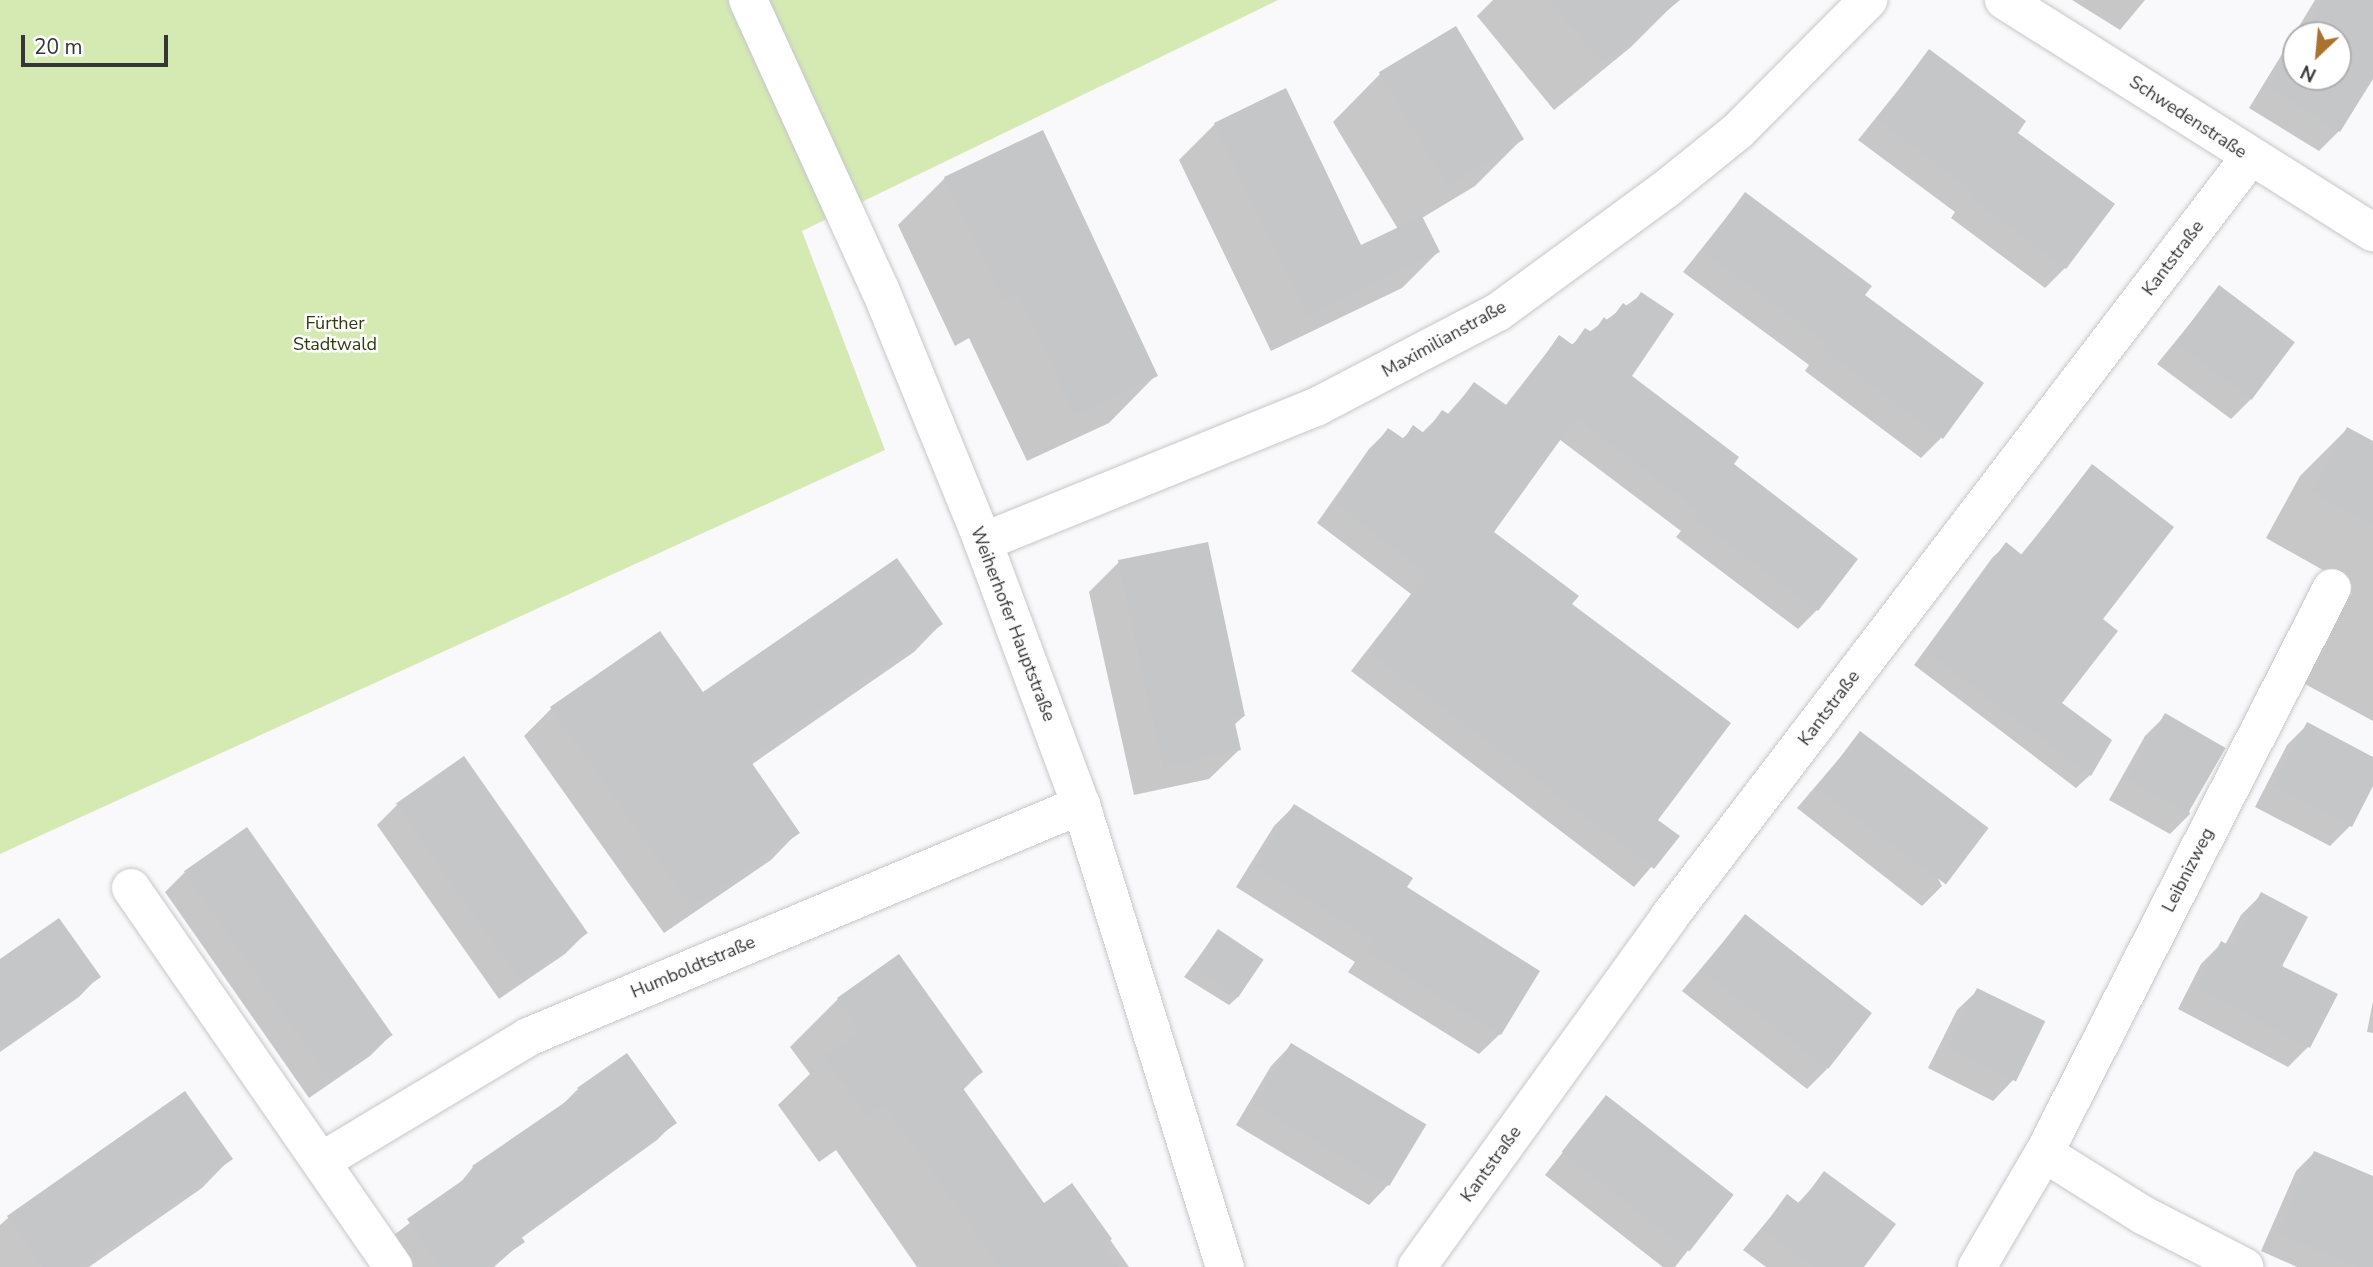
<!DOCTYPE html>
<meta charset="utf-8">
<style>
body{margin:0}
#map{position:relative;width:2373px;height:1267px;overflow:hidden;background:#f9f9fb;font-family:"Nunito Sans",sans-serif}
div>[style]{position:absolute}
.green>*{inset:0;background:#d5eab3}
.shadow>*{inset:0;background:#0003;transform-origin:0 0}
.building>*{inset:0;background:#c5c6c7;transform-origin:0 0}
.roads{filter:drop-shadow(0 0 2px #c7c7c9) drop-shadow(0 0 2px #c7c7c9)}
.minor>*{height:38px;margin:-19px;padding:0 19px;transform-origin:19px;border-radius:19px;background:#fff}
.tertiary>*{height:38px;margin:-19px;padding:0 19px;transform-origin:19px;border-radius:19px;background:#fff}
span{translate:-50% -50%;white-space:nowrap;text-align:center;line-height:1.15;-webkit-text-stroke:5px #fff;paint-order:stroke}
.street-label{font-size:18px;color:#363637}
.park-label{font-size:18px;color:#2e3c0f}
.north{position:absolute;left:2282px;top:21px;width:70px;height:70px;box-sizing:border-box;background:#fff;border:2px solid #afafaf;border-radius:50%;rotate:206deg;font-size:19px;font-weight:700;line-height:28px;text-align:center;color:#363637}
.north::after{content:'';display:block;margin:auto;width:24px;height:32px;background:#a9732e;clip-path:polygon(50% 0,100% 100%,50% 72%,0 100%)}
.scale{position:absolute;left:21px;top:35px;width:147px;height:32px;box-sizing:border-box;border:4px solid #363637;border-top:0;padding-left:9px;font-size:21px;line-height:24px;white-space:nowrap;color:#363637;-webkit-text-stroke:5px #fff;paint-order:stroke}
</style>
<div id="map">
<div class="green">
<div style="clip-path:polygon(0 0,1278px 0,802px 231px,885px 450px,0 854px)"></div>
</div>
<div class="shadow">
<div style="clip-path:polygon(1493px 0,1678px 0,1631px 47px,1554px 110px,1477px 16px)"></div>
<div style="clip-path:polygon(2072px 0,2145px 0,2120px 30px)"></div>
<div style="clip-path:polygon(evenodd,2315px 0,2373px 0,2373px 75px,2339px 131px,2319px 151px,2249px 108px,2315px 0,2296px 35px,2338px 35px,2338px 77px,2296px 77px,2296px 35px)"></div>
<div style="clip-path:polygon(1929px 52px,2016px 133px,2065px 268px,2045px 288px,1951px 218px,1955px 212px,1858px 140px)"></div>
<div style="clip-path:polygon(1380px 74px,1523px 138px,1475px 186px,1422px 218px,1438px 252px,1402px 288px,1271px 351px,1179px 160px,1215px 124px,1360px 247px,1398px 229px,1333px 122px)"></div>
<div style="clip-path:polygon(945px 178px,1156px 375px,1109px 423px,1027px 461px,969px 338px,955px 346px,898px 225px)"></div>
<div style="clip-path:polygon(1745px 194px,1862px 296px,1941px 438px,1921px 458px,1805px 371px,1809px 365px,1683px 272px)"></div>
<div style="clip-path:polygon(2219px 288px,2251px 399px,2231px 419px,2157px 364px)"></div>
<div style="clip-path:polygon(1641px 295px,1629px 376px,1731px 465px,1817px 610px,1798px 629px,1676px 537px,1681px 531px,1559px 439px,1492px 532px,1570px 604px,1656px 820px,1677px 837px,1634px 887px,1351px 671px,1411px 594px,1317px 523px,1369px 449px,1388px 430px,1402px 439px,1414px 428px,1422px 433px,1443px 412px,1447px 415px,1474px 384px,1505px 406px,1559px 337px,1571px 345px)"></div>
<div style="clip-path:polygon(2347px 429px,2373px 443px,2373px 721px,2294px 678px,2346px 583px,2266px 538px,2300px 476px)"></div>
<div style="clip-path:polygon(2092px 467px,2101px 620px,2060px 703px,2090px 775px,2076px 788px,1914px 665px,1992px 558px,2006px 545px,2020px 556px)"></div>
<div style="clip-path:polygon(1119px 562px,1244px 716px,1233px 726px,1239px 750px,1209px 779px,1134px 795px,1089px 592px)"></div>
<div style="clip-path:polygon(941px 624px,914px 652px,751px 765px,798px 832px,771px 860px,664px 933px,524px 736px,551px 709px,702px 695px)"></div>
<div style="clip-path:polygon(2165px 716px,2190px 814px,2170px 834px,2109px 800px,2145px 736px)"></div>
<div style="clip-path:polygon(2308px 724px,2373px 759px,2373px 783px,2350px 826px,2330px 846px,2255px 807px,2287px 745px)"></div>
<div style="clip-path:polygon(1861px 733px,1942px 886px,1922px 906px,1797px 808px)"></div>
<div style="clip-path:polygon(397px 805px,585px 934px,565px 954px,499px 999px,377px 825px)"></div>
<div style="clip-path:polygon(1294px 806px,1404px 888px,1500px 1034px,1479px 1054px,1348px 972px,1355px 962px,1236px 887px,1274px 826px)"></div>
<div style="clip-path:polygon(185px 872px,390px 1036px,370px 1056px,309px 1098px,165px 892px)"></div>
<div style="clip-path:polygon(2261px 895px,2308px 1047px,2288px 1067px,2178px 1009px,2201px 964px,2222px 943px,2225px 945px,2241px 915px)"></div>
<div style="clip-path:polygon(1745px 916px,1827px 1069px,1807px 1089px,1682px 991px)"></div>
<div style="clip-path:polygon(1218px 931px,1239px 996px,1229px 1005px,1184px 977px)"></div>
<div style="clip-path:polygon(899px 956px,981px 1072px,962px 1091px,1043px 1205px,1072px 1185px,1129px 1267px,917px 1267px,836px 1150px,819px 1162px,778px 1105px,810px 1074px,790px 1047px,838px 999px)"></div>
<div style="clip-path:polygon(0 961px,99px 976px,79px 997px,0 1052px)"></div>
<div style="clip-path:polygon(1978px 990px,2042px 1022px,2013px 1080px,1993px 1101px,1928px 1068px,1957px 1010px)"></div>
<div style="clip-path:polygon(2373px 1001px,2373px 1033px,2367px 1032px)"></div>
<div style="clip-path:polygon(1291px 1045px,1425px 1125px,1389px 1184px,1369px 1205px,1236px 1125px,1271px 1066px)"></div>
<div style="clip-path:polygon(578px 1089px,674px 1123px,657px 1140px,520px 1239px,522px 1242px,494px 1267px,411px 1267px,390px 1238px,457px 1187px,473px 1167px,560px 1107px)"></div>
<div style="clip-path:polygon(185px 1093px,231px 1158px,202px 1188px,89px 1267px,0 1267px,0 1225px,8px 1218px)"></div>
<div style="left:1606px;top:1097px;width:159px;height:99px;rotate:38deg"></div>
<div style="clip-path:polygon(2314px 1153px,2373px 1178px,2373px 1267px,2297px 1267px,2261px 1251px,2296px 1171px)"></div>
<div style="clip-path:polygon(1825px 1174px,1862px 1267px,1766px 1267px,1743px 1250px,1787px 1197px,1797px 1204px)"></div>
</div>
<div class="building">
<div style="clip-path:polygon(1550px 0,1680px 0,1602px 64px)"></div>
<div style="clip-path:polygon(2321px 0,2373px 0,2373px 79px,2340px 132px,2268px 87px,2296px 42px,2296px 77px,2338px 77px,2338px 35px,2300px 35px)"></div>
<div style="left:1456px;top:26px;width:132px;height:90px;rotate:59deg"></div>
<div style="clip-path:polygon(1929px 49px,2026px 121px,2018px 133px,2115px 204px,2066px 269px,1970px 197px,1974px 191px,1877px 119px)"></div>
<div style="clip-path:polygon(1286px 88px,1361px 245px,1422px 216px,1440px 252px,1307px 316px,1214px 123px)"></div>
<div style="clip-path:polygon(1043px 130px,1158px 376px,1075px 415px,1017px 292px,1002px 299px,944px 177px)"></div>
<div style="clip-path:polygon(1745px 192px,1872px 286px,1865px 295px,1984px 383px,1943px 439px,1824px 350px,1828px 344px,1702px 251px)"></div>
<div style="left:2219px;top:285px;width:95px;height:72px;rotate:37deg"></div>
<div style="clip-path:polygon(1641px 292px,1674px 314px,1632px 376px,1739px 457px,1734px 464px,1858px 559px,1818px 611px,1693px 517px,1698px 511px,1576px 418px,1494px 532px,1579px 596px,1572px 604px,1731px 723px,1658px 820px,1680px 836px,1654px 869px,1369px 651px,1428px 574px,1334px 503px,1388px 428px,1404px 439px,1413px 425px,1425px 434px,1442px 410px,1450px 415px,1474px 382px,1509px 407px,1559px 335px,1573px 345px,1585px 328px,1593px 333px,1604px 317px,1609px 322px,1623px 303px,1630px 308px)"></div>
<div style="clip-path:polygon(2347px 427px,2373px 441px,2373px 525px,2312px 491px)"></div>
<div style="clip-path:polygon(2092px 464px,2174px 527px,2103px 619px,2118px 631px,2062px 703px,2112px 740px,2091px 776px,1926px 651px,2006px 542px,2022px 555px)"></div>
<div style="clip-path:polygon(1208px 542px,1245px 716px,1234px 719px,1241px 750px,1163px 767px,1118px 560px)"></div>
<div style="clip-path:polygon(897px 558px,943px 624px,749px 759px,800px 833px,692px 907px,550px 707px,660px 631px,703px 692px)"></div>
<div style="left:2165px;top:713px;width:70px;height:76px;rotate:30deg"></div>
<div style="clip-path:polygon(2307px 722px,2373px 757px,2373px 786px,2352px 827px,2274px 786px)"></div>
<div style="left:1860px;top:731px;width:161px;height:71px;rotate:37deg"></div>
<div style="left:464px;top:756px;width:216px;height:83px;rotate:55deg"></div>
<div style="clip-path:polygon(1294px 804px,1413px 878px,1407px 887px,1540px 971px,1501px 1035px,1367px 951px,1374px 941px,1255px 866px)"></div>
<div style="left:247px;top:827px;width:254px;height:77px;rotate:55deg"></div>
<div style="clip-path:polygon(2261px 892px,2308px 917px,2282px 966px,2338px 994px,2310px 1048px,2197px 988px,2221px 941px,2232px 947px)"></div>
<div style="left:1745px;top:914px;width:161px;height:71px;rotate:38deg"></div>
<div style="clip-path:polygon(59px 918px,101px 977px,0 1048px,0 959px)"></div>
<div style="left:1218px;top:929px;width:55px;height:45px;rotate:34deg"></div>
<div style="clip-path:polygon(899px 954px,983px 1072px,962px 1087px,1044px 1203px,1072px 1183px,1112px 1239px,1103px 1245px,1118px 1267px,1000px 1267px,884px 1104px,867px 1116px,824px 1057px,860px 1031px,837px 998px)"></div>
<div style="left:1977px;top:988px;width:76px;height:67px;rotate:26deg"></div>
<div style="left:1291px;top:1043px;width:158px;height:72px;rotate:31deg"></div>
<div style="clip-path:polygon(627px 1053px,677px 1123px,520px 1235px,525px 1242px,488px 1267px,440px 1267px,407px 1219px,476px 1171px,472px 1166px,580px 1092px,577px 1088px)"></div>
<div style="clip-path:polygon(185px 1091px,233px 1159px,79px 1267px,43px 1267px,7px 1216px)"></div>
<div style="left:1606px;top:1095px;width:162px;height:72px;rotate:38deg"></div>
<div style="clip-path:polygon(2314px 1151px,2373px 1176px,2373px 1267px,2358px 1267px,2278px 1233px)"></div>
<div style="clip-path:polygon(1824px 1171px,1896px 1224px,1864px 1267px,1813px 1267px,1762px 1229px,1787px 1194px,1800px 1204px)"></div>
</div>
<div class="roads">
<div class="minor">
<div style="left:2004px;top:0;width:436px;rotate:32.2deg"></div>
<div style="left:983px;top:542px;width:359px;rotate:-22.1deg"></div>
<div style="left:1316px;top:407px;width:205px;rotate:-27.6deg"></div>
<div style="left:1498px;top:312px;width:208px;rotate:-36.2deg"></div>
<div style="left:1666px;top:189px;width:92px;rotate:-38.9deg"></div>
<div style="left:1738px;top:131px;width:185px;rotate:-45.2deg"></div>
<div style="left:131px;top:888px;width:461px;rotate:55.3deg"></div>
<div style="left:2044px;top:1153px;width:117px;rotate:32.1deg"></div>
<div style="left:2143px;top:1215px;width:114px;rotate:27.2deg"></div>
<div style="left:322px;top:1161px;width:240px;rotate:-31deg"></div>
<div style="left:528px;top:1037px;width:600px;rotate:-22.76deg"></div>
<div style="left:1417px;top:1267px;width:431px;rotate:-54.2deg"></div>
<div style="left:1669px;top:917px;width:957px;rotate:-52.6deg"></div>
<div style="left:1977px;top:1267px;width:132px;rotate:-59.6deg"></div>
<div style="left:2044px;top:1153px;width:634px;rotate:-62.99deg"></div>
</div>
<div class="tertiary">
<div style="left:748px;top:0;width:318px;rotate:65.5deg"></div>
<div style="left:880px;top:289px;width:273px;rotate:67.8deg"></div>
<div style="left:983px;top:542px;width:281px;rotate:69.6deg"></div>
<div style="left:1081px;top:805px;width:484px;rotate:72.7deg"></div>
</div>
</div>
<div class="street-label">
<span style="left:2188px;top:117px;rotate:33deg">Schwedenstraße</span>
<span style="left:2173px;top:258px;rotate:-53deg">Kantstraße</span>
<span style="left:1444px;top:339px;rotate:-29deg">Maximilianstraße</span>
<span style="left:1013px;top:624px;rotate:69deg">Weiherhofer Hauptstraße</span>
<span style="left:1829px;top:708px;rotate:-53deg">Kantstraße</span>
<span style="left:2188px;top:870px;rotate:-63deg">Leibnizweg</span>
<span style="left:693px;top:967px;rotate:-23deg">Humboldtstraße</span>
<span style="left:1491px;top:1164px;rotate:-54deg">Kantstraße</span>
</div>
<div class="park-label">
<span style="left:335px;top:334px">Fürther<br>Stadtwald</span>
</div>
<div class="north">N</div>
<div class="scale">20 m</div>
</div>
